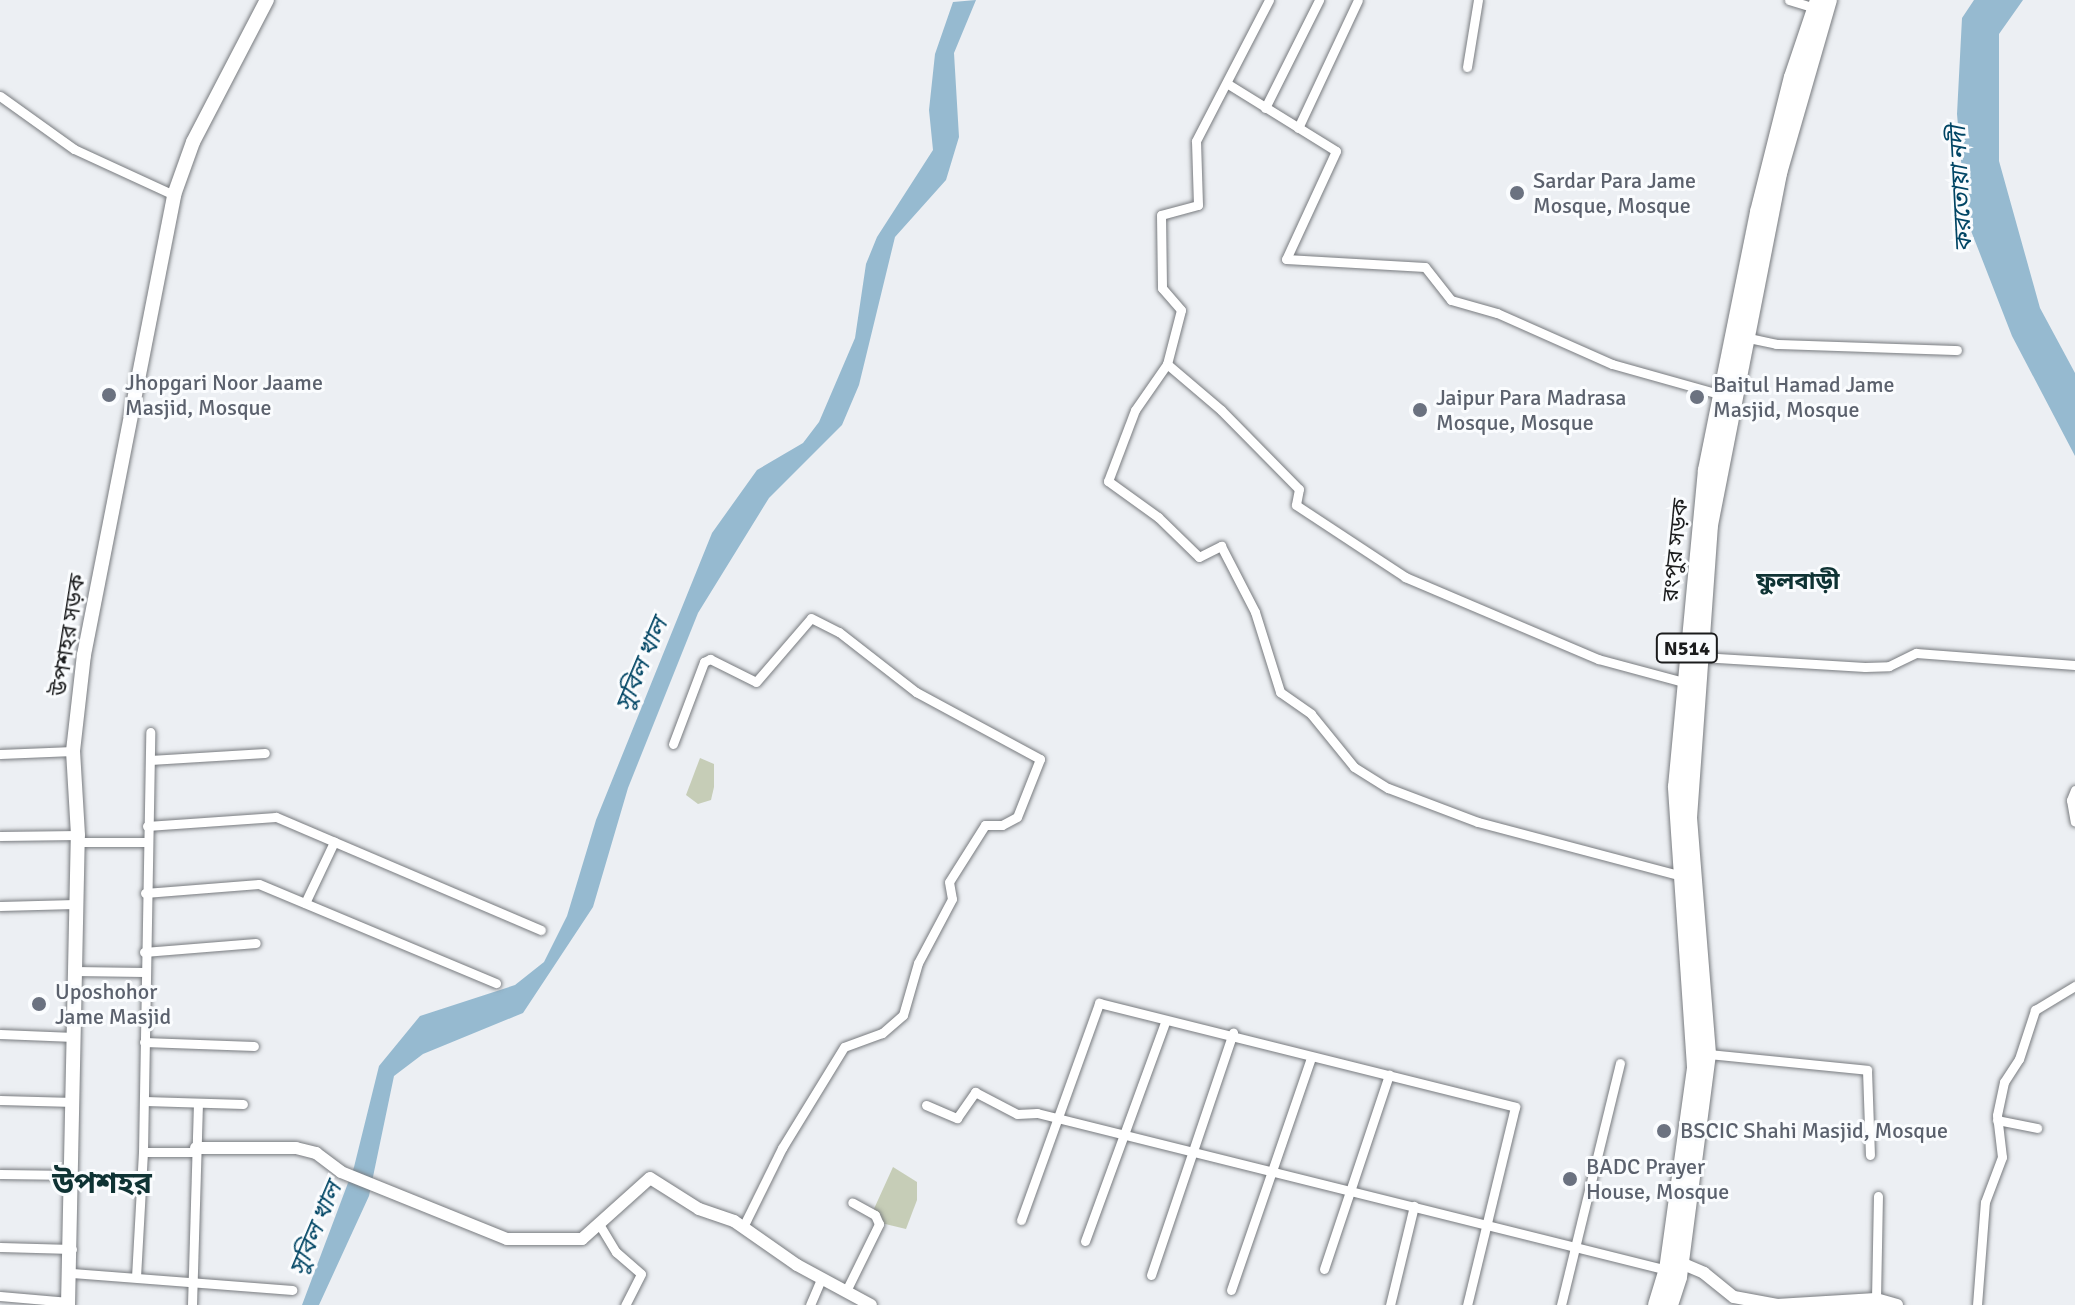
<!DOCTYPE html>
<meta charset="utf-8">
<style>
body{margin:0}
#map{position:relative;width:2075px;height:1305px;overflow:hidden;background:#eceff3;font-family:Signika,"Noto Sans Bengali",sans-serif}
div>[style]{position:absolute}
.green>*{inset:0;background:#c6cdb7}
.water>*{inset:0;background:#96bad0}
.roads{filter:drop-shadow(0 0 2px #787b7f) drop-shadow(0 0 2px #787b7f)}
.minor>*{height:9px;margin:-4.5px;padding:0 4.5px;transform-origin:4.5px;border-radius:4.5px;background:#fff}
.tertiary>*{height:12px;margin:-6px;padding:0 6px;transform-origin:6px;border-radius:6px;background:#fff}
.secondary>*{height:14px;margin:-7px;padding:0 7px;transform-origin:7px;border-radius:7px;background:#fff}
.trunk>*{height:16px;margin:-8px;padding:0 8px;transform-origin:8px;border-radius:8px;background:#fff}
.dots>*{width:22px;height:22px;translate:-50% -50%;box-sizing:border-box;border:4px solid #fafcfe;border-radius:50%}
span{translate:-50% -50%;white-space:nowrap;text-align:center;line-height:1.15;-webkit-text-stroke:6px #fafcfe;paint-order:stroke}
.shield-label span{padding:2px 6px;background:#fafcfe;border:2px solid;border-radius:6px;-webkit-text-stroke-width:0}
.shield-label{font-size:20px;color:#1b1c1d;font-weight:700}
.worship-label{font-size:22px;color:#5b616d}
.left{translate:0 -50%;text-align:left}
.street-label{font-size:22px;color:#1b1c1d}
.water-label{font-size:24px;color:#004564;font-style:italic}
.neighbourhood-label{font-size:24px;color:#0f3334;font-weight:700}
.district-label{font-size:30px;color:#0f3334;font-weight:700}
</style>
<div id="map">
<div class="green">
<div style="clip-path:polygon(700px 758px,714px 764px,714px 787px,711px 800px,698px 804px,686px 795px)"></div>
<div style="clip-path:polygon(893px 1167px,917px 1182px,917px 1200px,906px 1229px,881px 1223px,873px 1211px)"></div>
</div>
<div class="water">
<div style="clip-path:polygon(976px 0,954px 53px,959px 137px,946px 180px,895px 237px,859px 385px,842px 425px,769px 498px,698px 613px,628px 788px,593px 907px,523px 1013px,423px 1054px,394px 1076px,369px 1196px,319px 1305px,302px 1305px,354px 1167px,379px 1066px,420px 1016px,515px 985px,544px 962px,567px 916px,596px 820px,712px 533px,757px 470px,803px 443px,819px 422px,855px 338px,866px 264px,877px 237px,933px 150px,929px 110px,935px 54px,953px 2px)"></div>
<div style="clip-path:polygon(1974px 0,2023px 0,1999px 34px,1999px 161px,2040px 308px,2075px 373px,2075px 456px,2012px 336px,1966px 218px,1957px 114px,1962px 18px)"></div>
</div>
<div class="roads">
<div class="minor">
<div style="left:1269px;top:0;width:159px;rotate:117.4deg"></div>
<div style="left:1196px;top:141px;width:64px;rotate:88.2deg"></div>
<div style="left:1198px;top:205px;width:38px;rotate:165deg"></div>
<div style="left:1161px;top:215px;width:73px;rotate:89.2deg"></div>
<div style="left:1162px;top:288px;width:29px;rotate:49deg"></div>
<div style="left:1181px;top:310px;width:56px;rotate:104.5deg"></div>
<div style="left:1167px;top:364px;width:56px;rotate:124.8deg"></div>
<div style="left:1135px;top:410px;width:76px;rotate:110.8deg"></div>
<div style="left:1108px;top:481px;width:62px;rotate:35.8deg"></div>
<div style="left:1158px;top:517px;width:57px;rotate:44.3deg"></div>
<div style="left:1199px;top:557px;width:25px;rotate:-27deg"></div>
<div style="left:1221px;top:546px;width:74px;rotate:62.7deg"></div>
<div style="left:1255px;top:612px;width:84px;rotate:72.6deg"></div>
<div style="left:1280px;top:692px;width:38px;rotate:35deg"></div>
<div style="left:1311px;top:714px;width:68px;rotate:50.9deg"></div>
<div style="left:1354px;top:767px;width:40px;rotate:32deg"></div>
<div style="left:1388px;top:788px;width:96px;rotate:20.7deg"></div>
<div style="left:1478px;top:822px;width:208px;rotate:14.8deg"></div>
<div style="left:1789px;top:0;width:28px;rotate:17deg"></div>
<div style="left:1467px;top:67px;width:68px;rotate:-80.7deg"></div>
<div style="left:1228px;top:84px;width:127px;rotate:31.8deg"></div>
<div style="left:1336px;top:151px;width:119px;rotate:114.8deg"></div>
<div style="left:1286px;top:259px;width:139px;rotate:3.3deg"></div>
<div style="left:1425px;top:267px;width:42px;rotate:51.8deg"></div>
<div style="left:1451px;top:300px;width:48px;rotate:15.8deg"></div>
<div style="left:1497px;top:313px;width:126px;rotate:23.9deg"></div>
<div style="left:1612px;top:364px;width:111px;rotate:15.7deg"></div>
<div style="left:0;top:96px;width:91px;rotate:35.6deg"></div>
<div style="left:74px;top:149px;width:110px;rotate:24.7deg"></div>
<div style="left:1265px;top:108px;width:121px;rotate:-63.4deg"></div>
<div style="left:1298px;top:128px;width:141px;rotate:-64.9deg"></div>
<div style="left:1744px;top:337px;width:33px;rotate:12deg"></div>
<div style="left:1776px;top:344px;width:181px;rotate:1.9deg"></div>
<div style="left:1167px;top:364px;width:71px;rotate:40.4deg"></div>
<div style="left:1221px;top:410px;width:111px;rotate:45.4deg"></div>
<div style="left:1299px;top:489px;width:16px;rotate:101deg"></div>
<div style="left:1296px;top:505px;width:131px;rotate:33.4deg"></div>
<div style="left:1405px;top:577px;width:210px;rotate:23deg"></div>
<div style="left:1598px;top:659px;width:89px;rotate:15deg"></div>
<div style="left:1701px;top:657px;width:164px;rotate:3.5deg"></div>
<div style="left:1865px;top:667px;width:24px;rotate:-2deg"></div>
<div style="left:1889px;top:666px;width:30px;rotate:-26deg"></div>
<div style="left:1916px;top:653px;width:159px;rotate:4.3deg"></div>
<div style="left:673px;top:744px;width:88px;rotate:-69.3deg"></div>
<div style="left:704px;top:662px;width:7px;rotate:-27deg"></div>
<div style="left:710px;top:659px;width:51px;rotate:26.6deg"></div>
<div style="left:756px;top:682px;width:84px;rotate:-49.3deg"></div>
<div style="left:811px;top:618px;width:31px;rotate:27deg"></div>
<div style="left:839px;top:632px;width:98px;rotate:37.9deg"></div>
<div style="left:916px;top:692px;width:141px;rotate:28.4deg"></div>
<div style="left:1040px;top:759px;width:62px;rotate:111.6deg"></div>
<div style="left:1017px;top:817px;width:17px;rotate:152deg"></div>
<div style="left:1002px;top:825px;width:17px;rotate:180deg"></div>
<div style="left:985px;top:825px;width:67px;rotate:122.3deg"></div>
<div style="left:949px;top:882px;width:17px;rotate:80deg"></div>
<div style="left:952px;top:899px;width:72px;rotate:118deg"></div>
<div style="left:918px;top:963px;width:54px;rotate:106.1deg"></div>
<div style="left:903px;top:1015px;width:28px;rotate:139deg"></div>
<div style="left:882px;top:1033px;width:40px;rotate:159.8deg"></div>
<div style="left:844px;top:1047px;width:119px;rotate:121.5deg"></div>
<div style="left:782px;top:1148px;width:88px;rotate:116.3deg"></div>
<div style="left:0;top:754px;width:73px;rotate:-2.4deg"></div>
<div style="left:150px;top:760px;width:115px;rotate:-3.5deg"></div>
<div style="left:2075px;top:790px;width:11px;rotate:112deg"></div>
<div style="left:2071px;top:800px;width:22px;rotate:80deg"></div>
<div style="left:147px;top:826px;width:129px;rotate:-4deg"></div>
<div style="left:276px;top:817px;width:288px;rotate:23.1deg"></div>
<div style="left:0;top:836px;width:78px;rotate:-0.7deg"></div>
<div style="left:77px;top:842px;width:70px"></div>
<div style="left:145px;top:893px;width:114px;rotate:-4.5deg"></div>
<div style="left:259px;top:884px;width:257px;rotate:22.7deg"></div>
<div style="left:305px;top:903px;width:68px;rotate:-64.6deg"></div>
<div style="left:0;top:906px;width:75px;rotate:-1.5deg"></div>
<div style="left:144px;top:952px;width:112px;rotate:-4.6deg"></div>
<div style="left:74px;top:971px;width:70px;rotate:0.8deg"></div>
<div style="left:0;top:1034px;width:74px;rotate:2.3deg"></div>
<div style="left:144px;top:1042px;width:110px;rotate:2.1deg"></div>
<div style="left:1708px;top:1054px;width:160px;rotate:5.7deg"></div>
<div style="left:1867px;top:1070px;width:85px;rotate:88deg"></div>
<div style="left:0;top:1100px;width:74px;rotate:1.5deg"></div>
<div style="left:145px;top:1101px;width:98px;rotate:1.8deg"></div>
<div style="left:926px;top:1105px;width:34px;rotate:23deg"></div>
<div style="left:957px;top:1118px;width:32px;rotate:-55deg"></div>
<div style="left:975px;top:1092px;width:47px;rotate:27.6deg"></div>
<div style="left:1017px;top:1114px;width:20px;rotate:-3deg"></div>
<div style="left:1037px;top:1113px;width:649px;rotate:13.99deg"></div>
<div style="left:1997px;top:1120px;width:41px;rotate:11.3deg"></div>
<div style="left:143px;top:1152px;width:52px"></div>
<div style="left:0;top:1174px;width:74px;rotate:0.8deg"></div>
<div style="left:1021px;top:1220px;width:231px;rotate:-70.2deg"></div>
<div style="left:1099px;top:1003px;width:429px;rotate:14deg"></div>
<div style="left:1515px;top:1107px;width:204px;rotate:103.6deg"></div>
<div style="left:599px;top:1224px;width:33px;rotate:59deg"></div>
<div style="left:616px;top:1252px;width:33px;rotate:41deg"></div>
<div style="left:641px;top:1274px;width:35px;rotate:117deg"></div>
<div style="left:1085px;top:1241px;width:235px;rotate:-69.9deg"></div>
<div style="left:0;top:1247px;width:72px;rotate:1.6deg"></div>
<div style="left:1324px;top:1269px;width:205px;rotate:-71.5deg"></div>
<div style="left:72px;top:1273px;width:221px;rotate:4.4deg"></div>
<div style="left:1151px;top:1275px;width:256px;rotate:-71.3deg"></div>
<div style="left:136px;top:1277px;width:125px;rotate:-86.8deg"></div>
<div style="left:143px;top:1152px;width:420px;rotate:-89deg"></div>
<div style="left:1231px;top:1290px;width:245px;rotate:-71deg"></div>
<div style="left:846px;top:1291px;width:75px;rotate:-63.8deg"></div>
<div style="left:879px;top:1224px;width:10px;rotate:-114deg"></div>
<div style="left:875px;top:1215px;width:26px;rotate:-151deg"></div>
<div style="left:0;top:1296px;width:69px;rotate:5deg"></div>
<div style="left:1876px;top:1299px;width:103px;rotate:-88.9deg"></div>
<div style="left:192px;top:1305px;width:202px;rotate:-88.3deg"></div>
<div style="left:810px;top:1305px;width:30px;rotate:-67deg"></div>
<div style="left:1390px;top:1305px;width:102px;rotate:-76.4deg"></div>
<div style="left:1561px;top:1305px;width:249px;rotate:-76.3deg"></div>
<div style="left:1977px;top:1305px;width:103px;rotate:-85.6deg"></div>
<div style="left:1985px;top:1202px;width:48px;rotate:-69.3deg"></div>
<div style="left:2002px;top:1157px;width:42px;rotate:-96.8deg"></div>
<div style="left:1997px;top:1115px;width:34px;rotate:-78deg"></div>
<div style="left:2004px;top:1082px;width:27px;rotate:-57deg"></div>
<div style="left:2019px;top:1059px;width:52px;rotate:-71.9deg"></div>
<div style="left:2035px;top:1010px;width:47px;rotate:-31deg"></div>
</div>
<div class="tertiary">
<div style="left:196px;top:1148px;width:100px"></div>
<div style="left:296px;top:1148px;width:21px;rotate:14deg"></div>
<div style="left:316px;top:1153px;width:31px;rotate:37deg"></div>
<div style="left:341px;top:1172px;width:179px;rotate:22deg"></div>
<div style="left:507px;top:1239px;width:75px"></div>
<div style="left:582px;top:1239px;width:91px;rotate:-41.9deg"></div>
<div style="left:650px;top:1178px;width:58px;rotate:32.3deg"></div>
<div style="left:699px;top:1209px;width:37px;rotate:19deg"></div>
<div style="left:734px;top:1221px;width:77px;rotate:34.9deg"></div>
<div style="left:797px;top:1265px;width:84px;rotate:28.4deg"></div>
<div style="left:1681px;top:1263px;width:25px;rotate:23deg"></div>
<div style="left:1704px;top:1273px;width:38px;rotate:39deg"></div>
<div style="left:1734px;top:1297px;width:44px;rotate:10.5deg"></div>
<div style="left:1777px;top:1305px;width:99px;rotate:-3.5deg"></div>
<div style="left:1876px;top:1299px;width:22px;rotate:16deg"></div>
</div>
<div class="secondary">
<div style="left:68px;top:1305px;width:470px;rotate:-88.8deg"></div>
<div style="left:78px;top:835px;width:84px;rotate:-93.4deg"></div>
<div style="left:73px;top:751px;width:97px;rotate:-83.5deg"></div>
<div style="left:84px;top:655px;width:469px;rotate:-78.9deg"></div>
<div style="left:174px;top:195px;width:56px;rotate:-70.3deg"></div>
<div style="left:193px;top:142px;width:160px;rotate:-62.5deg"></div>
</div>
<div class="trunk">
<div style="left:1656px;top:1305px;width:37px;rotate:-73deg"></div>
<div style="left:1667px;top:1270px;width:205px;rotate:-82.1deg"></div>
<div style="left:1695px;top:1067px;width:281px;rotate:-93.9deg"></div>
<div style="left:1676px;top:787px;width:318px;rotate:-84.6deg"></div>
<div style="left:1706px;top:470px;width:263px;rotate:-78.6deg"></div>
<div style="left:1758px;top:212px;width:139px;rotate:-75.9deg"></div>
<div style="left:1792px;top:77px;width:81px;rotate:-71.3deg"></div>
<div style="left:1670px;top:1305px;width:29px;rotate:-72deg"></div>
<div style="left:1679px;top:1277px;width:225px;rotate:-82.6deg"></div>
<div style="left:1708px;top:1054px;width:237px;rotate:-94.6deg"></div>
<div style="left:1689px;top:818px;width:294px;rotate:-85.9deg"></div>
<div style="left:1710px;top:525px;width:359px;rotate:-78.9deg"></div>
<div style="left:1779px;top:173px;width:180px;rotate:-73.9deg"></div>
</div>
</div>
<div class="dots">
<div style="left:1517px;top:193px;background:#6b7280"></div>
<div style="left:109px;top:395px;background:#6b7280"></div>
<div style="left:1697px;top:397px;background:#6b7280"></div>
<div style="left:1420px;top:410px;background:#6b7280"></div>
<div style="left:39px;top:1004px;background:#6b7280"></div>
<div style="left:1664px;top:1131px;background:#6b7280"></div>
<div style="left:1570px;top:1179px;background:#6b7280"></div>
</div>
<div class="shield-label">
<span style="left:1687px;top:648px">N514</span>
</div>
<div class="worship-label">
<span class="left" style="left:1533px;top:193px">Sardar Para Jame<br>Mosque, Mosque</span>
<span class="left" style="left:125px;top:395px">Jhopgari Noor Jaame<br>Masjid, Mosque</span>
<span class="left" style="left:1713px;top:397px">Baitul Hamad Jame<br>Masjid, Mosque</span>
<span class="left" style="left:1436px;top:410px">Jaipur Para Madrasa<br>Mosque, Mosque</span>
<span class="left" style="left:55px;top:1004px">Uposhohor<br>Jame Masjid</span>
<span class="left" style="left:1680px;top:1131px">BSCIC Shahi Masjid, Mosque</span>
<span class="left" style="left:1586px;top:1179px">BADC Prayer<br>House, Mosque</span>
</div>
<div class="street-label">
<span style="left:1675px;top:550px;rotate:-84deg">রংপুর সড়ক</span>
<span style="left:68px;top:635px;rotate:-81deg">উপশহর সড়ক</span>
</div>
<div class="water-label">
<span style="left:1961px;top:189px;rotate:-93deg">করতোয়া নদী</span>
<span style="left:642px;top:665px;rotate:-67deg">সুবিল খাল</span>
<span style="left:316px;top:1229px;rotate:-67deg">সুবিল খাল</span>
</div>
<div class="neighbourhood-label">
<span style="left:1798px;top:582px">ফুলবাড়ী</span>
</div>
<div class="district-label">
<span style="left:102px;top:1184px">উপশহর</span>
</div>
</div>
